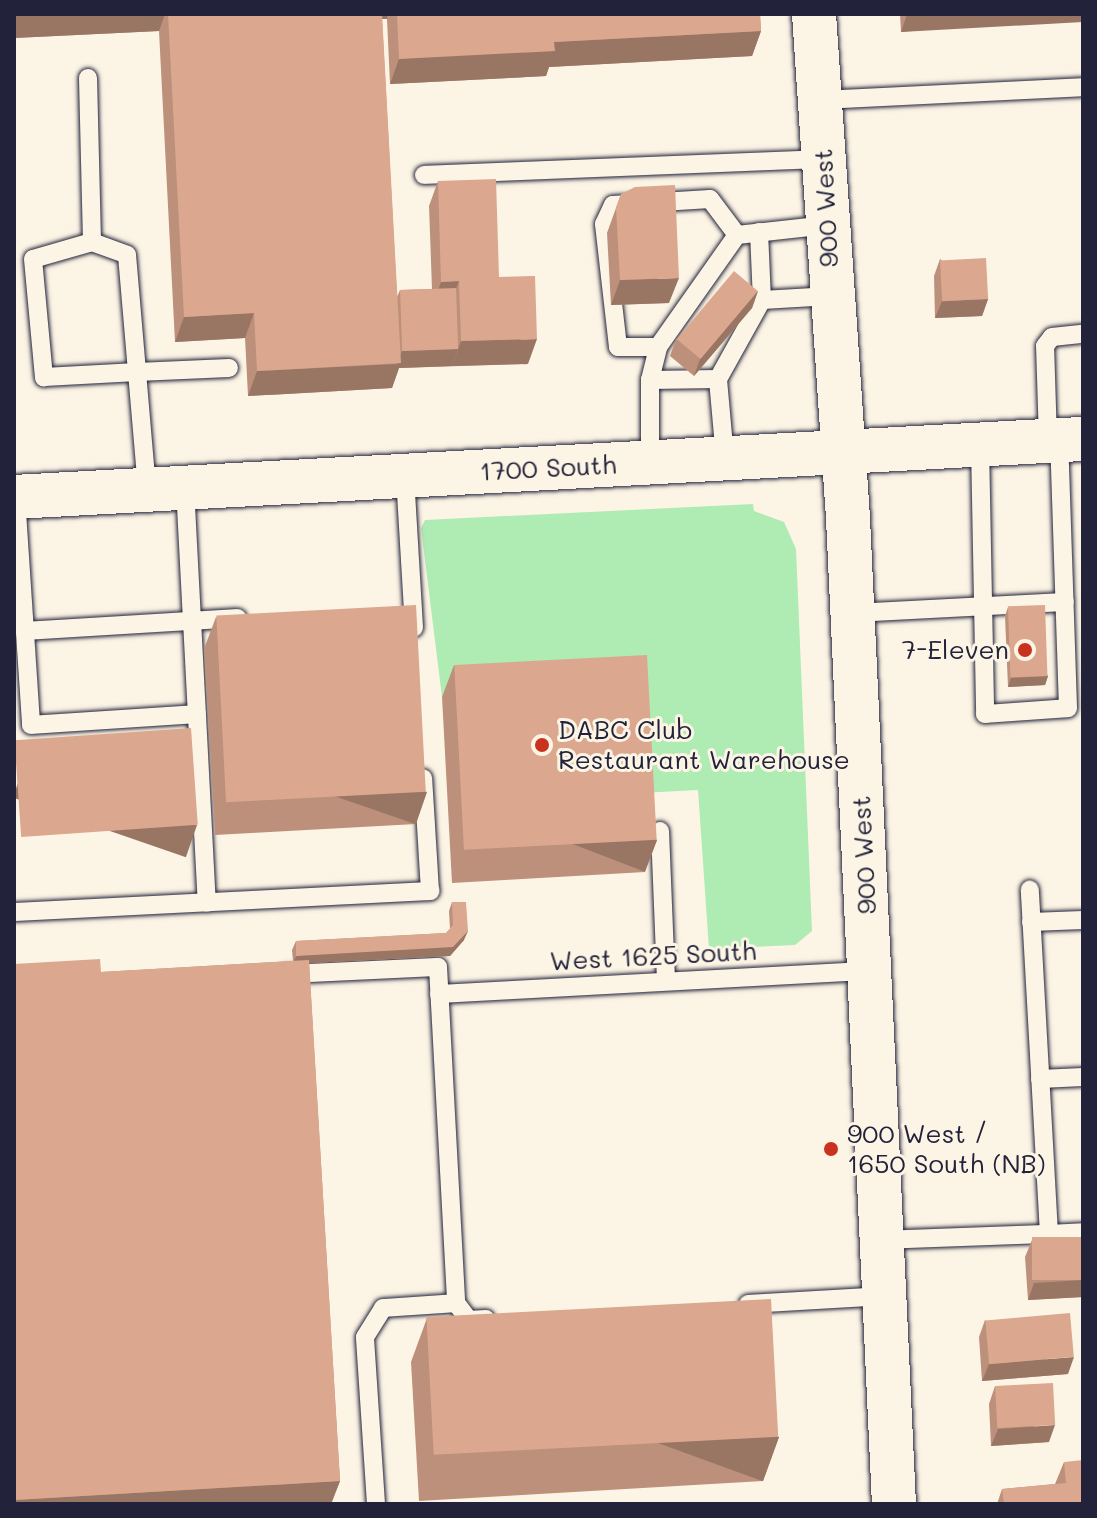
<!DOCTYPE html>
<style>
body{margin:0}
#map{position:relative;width:1097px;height:1518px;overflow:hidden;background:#fcf5e5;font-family:Mali,sans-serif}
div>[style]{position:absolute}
.green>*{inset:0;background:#aeecb3}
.roads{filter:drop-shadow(0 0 2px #22223b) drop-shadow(0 0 2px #22223b)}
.service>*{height:18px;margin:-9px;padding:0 9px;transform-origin:9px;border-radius:9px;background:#fcf5e5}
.tertiary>*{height:44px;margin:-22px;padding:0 22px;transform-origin:22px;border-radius:22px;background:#fcf5e5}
.secondary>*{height:44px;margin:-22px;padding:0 22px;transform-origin:22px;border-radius:22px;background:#fcf5e5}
.wall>*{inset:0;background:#bc907b}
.shaded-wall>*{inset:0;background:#997664;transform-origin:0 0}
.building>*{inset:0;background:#dba88f;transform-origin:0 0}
.dots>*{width:22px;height:22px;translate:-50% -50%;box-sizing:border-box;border:4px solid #fcf5e5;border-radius:50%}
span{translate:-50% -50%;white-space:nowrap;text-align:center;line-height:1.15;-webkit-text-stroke:6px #fcf5e5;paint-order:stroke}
.street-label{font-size:26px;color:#22223b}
.poi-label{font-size:26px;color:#22223b}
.right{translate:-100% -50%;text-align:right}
.left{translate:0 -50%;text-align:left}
.frame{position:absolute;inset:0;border:16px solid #22223b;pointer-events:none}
</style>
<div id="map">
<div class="green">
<div style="clip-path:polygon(753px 504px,754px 511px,784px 522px,796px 549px,812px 931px,795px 945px,709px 949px,698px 790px,641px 793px,442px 697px,421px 528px,425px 520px)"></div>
</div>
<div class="roads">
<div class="service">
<div style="left:88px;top:78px;width:164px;rotate:88.6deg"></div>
<div style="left:92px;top:242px;width:61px;rotate:163.9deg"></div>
<div style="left:33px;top:259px;width:119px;rotate:84.7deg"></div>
<div style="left:44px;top:377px;width:93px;rotate:-3.1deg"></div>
<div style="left:137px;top:372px;width:117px;rotate:85.1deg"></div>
<div style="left:820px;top:100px;width:263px;rotate:-2.8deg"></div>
<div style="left:424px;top:175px;width:399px;rotate:-2.3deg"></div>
<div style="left:759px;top:232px;width:68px;rotate:87.5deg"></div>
<div style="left:92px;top:242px;width:37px;rotate:20deg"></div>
<div style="left:127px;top:255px;width:117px;rotate:85.1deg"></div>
<div style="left:137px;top:372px;width:92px;rotate:-2.5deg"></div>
<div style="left:658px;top:347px;width:40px;rotate:180deg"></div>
<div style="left:618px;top:347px;width:124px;rotate:-96.5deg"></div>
<div style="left:604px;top:224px;width:21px;rotate:-65deg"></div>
<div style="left:613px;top:205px;width:97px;rotate:-3.5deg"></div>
<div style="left:710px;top:199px;width:45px;rotate:53.1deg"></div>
<div style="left:650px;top:380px;width:34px;rotate:-76deg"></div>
<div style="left:658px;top:347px;width:137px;rotate:-54.8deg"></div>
<div style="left:737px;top:235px;width:91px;rotate:-6.3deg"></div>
<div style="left:1048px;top:440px;width:94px;rotate:-91.8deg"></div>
<div style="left:1045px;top:346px;width:11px;rotate:-52deg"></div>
<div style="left:1052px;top:337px;width:31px;rotate:-6deg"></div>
<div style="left:980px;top:445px;width:269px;rotate:88.9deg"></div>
<div style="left:985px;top:714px;width:83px;rotate:-4.1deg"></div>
<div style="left:1068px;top:708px;width:268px;rotate:-91.9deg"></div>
<div style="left:725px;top:458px;width:79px;rotate:-95.1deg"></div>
<div style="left:718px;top:379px;width:90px;rotate:-60.9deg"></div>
<div style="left:762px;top:300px;width:69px;rotate:-3.3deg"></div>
<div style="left:650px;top:462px;width:82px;rotate:-90deg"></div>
<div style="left:650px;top:380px;width:68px;rotate:-0.8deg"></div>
<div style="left:405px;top:476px;width:152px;rotate:86.6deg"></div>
<div style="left:185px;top:487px;width:416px;rotate:87deg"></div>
<div style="left:16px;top:497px;width:228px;rotate:86.2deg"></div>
<div style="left:31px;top:725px;width:166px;rotate:-3.8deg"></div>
<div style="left:853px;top:613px;width:212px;rotate:-3deg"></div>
<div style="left:25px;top:631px;width:213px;rotate:-3.5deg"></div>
<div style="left:660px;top:831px;width:149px;rotate:87.7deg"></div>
<div style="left:14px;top:912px;width:417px;rotate:-2.9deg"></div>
<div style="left:430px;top:891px;width:113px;rotate:-93.5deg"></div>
<div style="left:1031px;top:922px;width:52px;rotate:-2.2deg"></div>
<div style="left:287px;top:974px;width:151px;rotate:-2.7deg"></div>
<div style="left:438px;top:967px;width:336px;rotate:86.9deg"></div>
<div style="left:456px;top:1303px;width:21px;rotate:53deg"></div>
<div style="left:469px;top:1320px;width:17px;rotate:-3deg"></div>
<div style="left:439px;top:994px;width:431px;rotate:-3.1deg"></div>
<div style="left:1040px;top:1079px;width:43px;rotate:-2.7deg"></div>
<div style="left:1049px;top:1234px;width:34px;rotate:-3deg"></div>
<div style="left:882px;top:1240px;width:167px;rotate:-2.1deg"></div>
<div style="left:1049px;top:1234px;width:345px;rotate:-93.2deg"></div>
<div style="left:748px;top:1304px;width:137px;rotate:-3.3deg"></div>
<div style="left:376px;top:1504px;width:167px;rotate:-93.8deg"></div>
<div style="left:365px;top:1337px;width:34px;rotate:-58deg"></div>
<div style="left:383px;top:1308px;width:73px;rotate:-3.9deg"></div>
</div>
<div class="tertiary">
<div style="left:14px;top:497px;width:1071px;rotate:-3.11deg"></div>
</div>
<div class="secondary">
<div style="left:814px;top:14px;width:505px;rotate:86.14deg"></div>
<div style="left:848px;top:518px;width:987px;rotate:87.33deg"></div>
</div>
</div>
<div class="wall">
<div style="clip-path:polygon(14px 14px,760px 14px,761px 31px,752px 56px,549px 67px,546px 76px,390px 84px,387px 19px,382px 19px,397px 297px,400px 290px,432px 289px,429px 206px,438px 181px,499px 277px,528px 364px,399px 368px,392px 388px,248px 396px,245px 338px,175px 342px,159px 31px,14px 38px)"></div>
<div style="clip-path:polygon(900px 14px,1083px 14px,901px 32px)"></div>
<div style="clip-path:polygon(621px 194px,669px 303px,611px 305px,607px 233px)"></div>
<div style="clip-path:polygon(940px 259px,988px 299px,982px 316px,935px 318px,934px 276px)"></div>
<div style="clip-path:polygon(758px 291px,752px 308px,694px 376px,670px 356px,676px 339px)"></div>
<div style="clip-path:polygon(1008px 607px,1048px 676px,1045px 685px,1008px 687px,1005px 616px)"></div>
<div style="clip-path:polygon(216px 617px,416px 824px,215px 835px,204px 649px)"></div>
<div style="clip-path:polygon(454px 665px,657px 840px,645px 872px,452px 883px,442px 697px)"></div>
<div style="clip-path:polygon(452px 902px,464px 940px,450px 956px,309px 963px,340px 1481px,331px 1504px,14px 1504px,101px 972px,293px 961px,292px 950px,296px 941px,446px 933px,450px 929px,449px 911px)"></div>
<div style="clip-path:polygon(1083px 1237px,1083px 1297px,1028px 1300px,1025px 1257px,1032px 1240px)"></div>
<div style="clip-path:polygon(427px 1318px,779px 1437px,763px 1481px,419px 1501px,411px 1362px)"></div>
<div style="clip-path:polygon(985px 1320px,1068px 1374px,982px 1381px,979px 1337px)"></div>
<div style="clip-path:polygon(995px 1386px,1049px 1442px,991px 1446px,989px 1404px)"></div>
<div style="clip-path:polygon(1064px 1462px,1083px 1504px,997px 1504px,1002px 1489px,1055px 1484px)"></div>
</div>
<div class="shaded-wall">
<div style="clip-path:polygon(14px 14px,165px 14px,159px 31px,14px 38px)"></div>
<div style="clip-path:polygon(374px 14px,388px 14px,387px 19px,372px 19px)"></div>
<div style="clip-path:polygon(907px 14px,1083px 14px,1083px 22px,901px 32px)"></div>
<div style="clip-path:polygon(761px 31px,752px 56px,549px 67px,546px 76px,390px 84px,399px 59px,554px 42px)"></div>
<div style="clip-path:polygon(679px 278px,669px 303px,611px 305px,620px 280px)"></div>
<div style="clip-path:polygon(459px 281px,450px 306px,432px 307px,441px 282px)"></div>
<div style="clip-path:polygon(758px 291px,752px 308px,694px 376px,700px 359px)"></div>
<div style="clip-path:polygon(988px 299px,982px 316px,935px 318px,942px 301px)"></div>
<div style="clip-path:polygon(254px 313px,245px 338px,175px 342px,184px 317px)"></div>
<div style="clip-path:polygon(537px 339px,528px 364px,452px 366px,461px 341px)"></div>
<div style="clip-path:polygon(458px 349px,452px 366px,399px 368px,392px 388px,248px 396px,257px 371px,397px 364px,402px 351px)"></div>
<div style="clip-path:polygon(1048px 676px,1045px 685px,1008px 687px,1011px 678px)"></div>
<div style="left:427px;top:792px;width:34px;height:200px;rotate:109deg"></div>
<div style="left:197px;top:825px;width:34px;height:183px;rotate:109deg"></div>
<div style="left:657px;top:840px;width:34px;height:193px;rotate:111deg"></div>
<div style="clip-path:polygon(468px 931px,464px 940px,450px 956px,293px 964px,296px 956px)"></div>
<div style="clip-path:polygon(1083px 1280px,1083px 1297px,1028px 1300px,1034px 1283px)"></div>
<div style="clip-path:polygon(1074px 1357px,1068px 1374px,982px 1381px,989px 1364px)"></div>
<div style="clip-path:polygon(1055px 1425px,1049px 1442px,991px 1446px,998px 1429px)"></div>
<div style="left:779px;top:1437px;width:47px;height:346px;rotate:110deg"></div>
<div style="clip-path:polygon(340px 1481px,331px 1504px,14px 1504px,14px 1500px)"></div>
</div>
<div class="building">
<div style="clip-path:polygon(168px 14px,382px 14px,401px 363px,257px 371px,254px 313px,184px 317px)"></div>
<div style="clip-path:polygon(397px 14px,760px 14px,761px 31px,554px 42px,555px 51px,399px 59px)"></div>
<div style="clip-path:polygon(496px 179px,499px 277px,535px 276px,537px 339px,461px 341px,459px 281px,441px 282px,438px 181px)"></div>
<div style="clip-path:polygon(675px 185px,679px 278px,620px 280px,616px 208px,621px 194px,635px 187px)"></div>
<div style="left:986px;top:258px;width:41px;height:46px;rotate:87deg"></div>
<div style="left:734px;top:271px;width:31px;height:89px;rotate:40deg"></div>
<div style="left:456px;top:288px;width:61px;height:56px;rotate:88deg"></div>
<div style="left:416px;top:605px;width:187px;height:200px;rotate:87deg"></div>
<div style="left:1045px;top:605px;width:71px;height:37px;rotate:88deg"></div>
<div style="left:647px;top:655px;width:185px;height:193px;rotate:87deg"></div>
<div style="left:191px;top:728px;width:97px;height:177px;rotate:86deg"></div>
<div style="clip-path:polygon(452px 902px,466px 902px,468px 931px,453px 947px,296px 956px,296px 941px,446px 933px,453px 925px)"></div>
<div style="clip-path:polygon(100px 959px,101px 972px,309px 960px,340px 1481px,14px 1500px,14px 964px)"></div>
<div style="left:1083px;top:1237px;width:43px;height:51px;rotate:90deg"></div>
<div style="left:771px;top:1299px;width:138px;height:345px;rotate:87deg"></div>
<div style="left:1070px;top:1313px;width:44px;height:85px;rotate:85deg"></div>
<div style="left:1053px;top:1383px;width:42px;height:58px;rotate:87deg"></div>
<div style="clip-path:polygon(1083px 1460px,1083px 1504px,1004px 1504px,1002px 1489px,1066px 1483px,1064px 1462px)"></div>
</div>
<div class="dots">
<div style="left:1025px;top:650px;background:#c8321e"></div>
<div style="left:542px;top:745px;background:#c8321e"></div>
<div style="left:831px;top:1149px;background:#c8321e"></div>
</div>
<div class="street-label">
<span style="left:826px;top:208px;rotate:-93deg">900 West</span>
<span style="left:548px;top:468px;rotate:-3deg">1700 South</span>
<span style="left:864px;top:855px;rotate:-93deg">900 West</span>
<span style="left:653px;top:956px;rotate:-3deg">West 1625 South</span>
</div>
<div class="poi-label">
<span class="right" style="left:1009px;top:650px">7-Eleven</span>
<span class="left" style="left:558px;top:745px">DABC Club<br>Restaurant Warehouse</span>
<span class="left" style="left:847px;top:1149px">900 West /<br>1650 South (NB)</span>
</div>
<div class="frame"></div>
</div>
